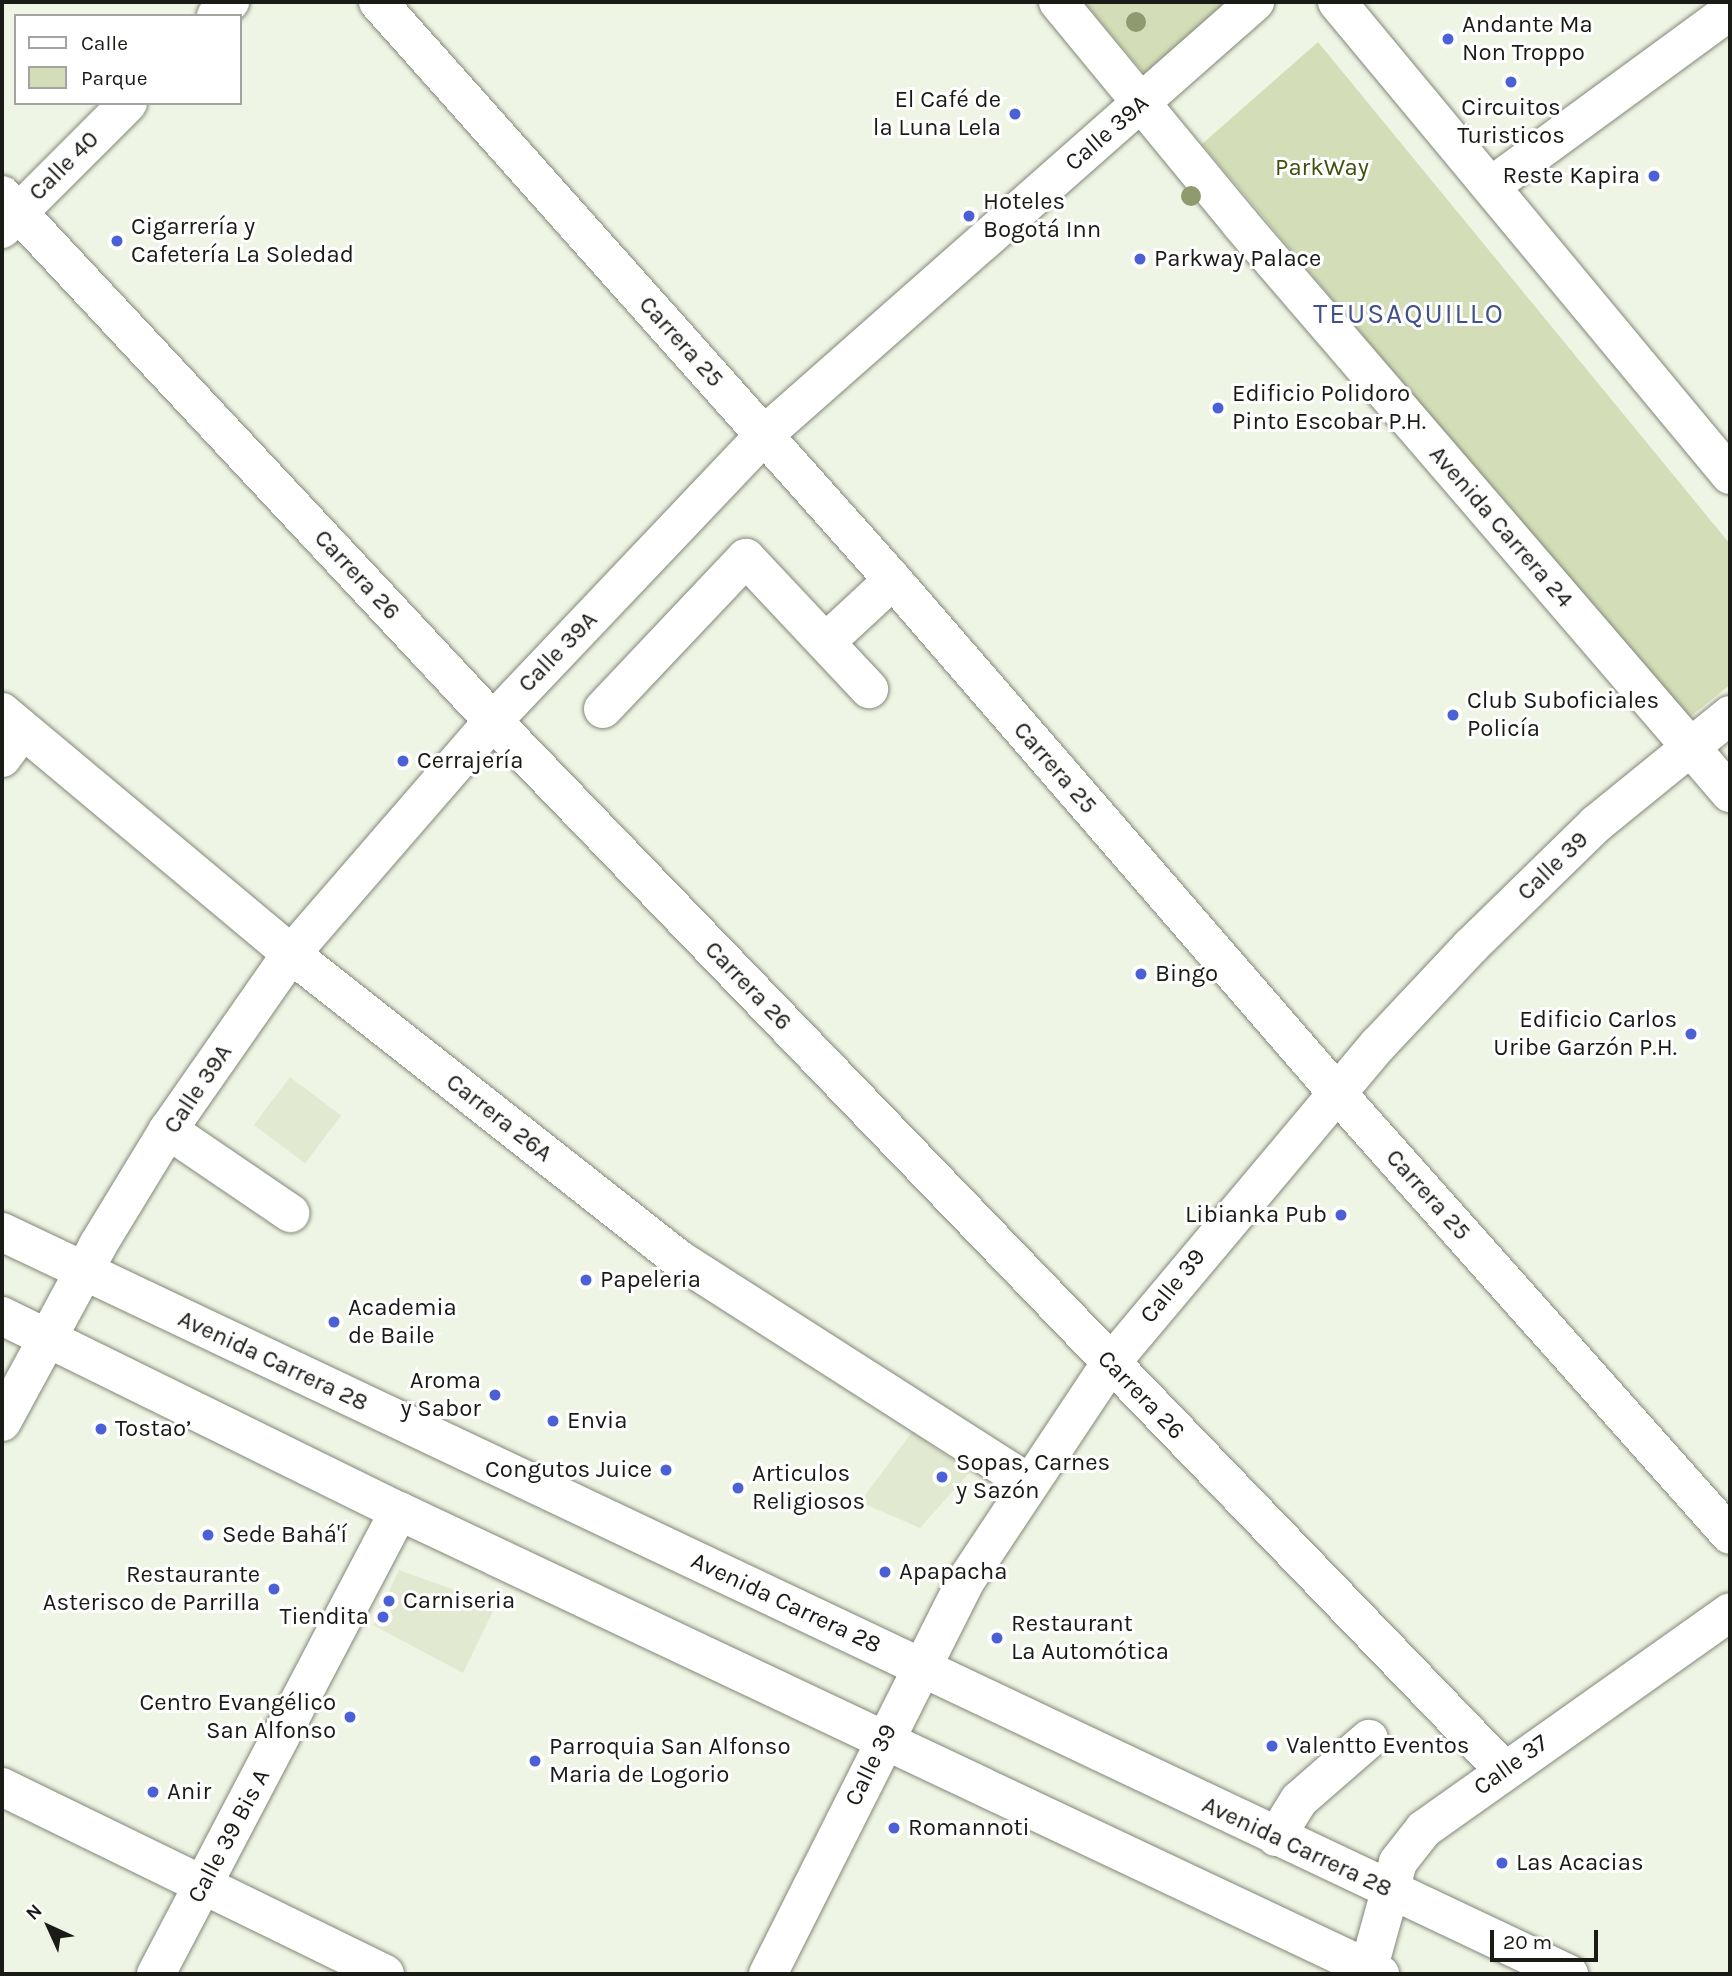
<!DOCTYPE html>
<meta charset="utf-8">
<style>
body{margin:0}
#map{position:relative;width:1732px;height:1976px;overflow:hidden;background:#eff5e4;font-family:Karla,sans-serif}
div>[style]{position:absolute}
.built>*{inset:0;background:#e1e9d1;transform-origin:0 0}
.green>*{inset:0;background:#d3deb8}
.roads{filter:drop-shadow(0 0 2px #828778) drop-shadow(0 0 2px #828778)}
.minor>*{height:38px;margin:-19px;padding:0 19px;transform-origin:19px;border-radius:19px;background:#fff}
.major>*{height:38px;margin:-19px;padding:0 19px;transform-origin:19px;border-radius:19px;background:#fff}
.trees>*{width:20px;height:20px;margin:-10px;border-radius:50%;background:#8f9a6e}
.dots>*{width:19px;height:19px;translate:-50% -50%;box-sizing:border-box;border:4px solid #fff;border-radius:50%}
span{translate:-50% -50%;white-space:nowrap;text-align:center;line-height:1.15;-webkit-text-stroke:6px #fff;paint-order:stroke}
.poi-label{font-size:24px;color:#1a1b16}
.left{translate:0 -50%;text-align:left}
.right{translate:-100% -50%;text-align:right}
.street-label{font-size:24px;color:#1a1b16}
.park-label{font-size:24px;color:#41500e}
.quarter-label{font-size:28px;color:#414f8b;letter-spacing:2px}
.frame{position:absolute;inset:0;border:4px solid #1a1b16;pointer-events:none}
.legend{position:absolute;left:14px;top:14px;width:228px;height:91px;box-sizing:border-box;background:#fff;border:2px solid #a3a4a2;margin:0;padding:9px 12px;list-style:none;font-size:21px;color:#1a1b16}
.legend li{display:flex;align-items:center;gap:14px;height:35px}
.legend b{width:35px;border:2px solid #a3a4a2}
.north{position:absolute;left:14px;top:1892px;width:70px;height:70px;-webkit-text-stroke:5px #fff;paint-order:stroke;rotate:315deg;font-size:19px;font-weight:700;line-height:28px;text-align:center;color:#1a1b16}
.north::after{content:'';display:block;margin:auto;width:24px;height:32px;background:#1a1b16;clip-path:polygon(50% 0,100% 100%,50% 72%,0 100%)}
.scale{position:absolute;left:1490px;top:1930px;width:108px;height:32px;box-sizing:border-box;border:4px solid #1a1b16;border-top:0;padding-left:9px;font-size:21px;line-height:24px;white-space:nowrap;color:#1a1b16;-webkit-text-stroke:5px #fff;paint-order:stroke}
</style>
<div id="map">
<div class="built">
<div style="left:290px;top:1077px;width:64px;height:60px;rotate:37deg"></div>
<div style="clip-path:polygon(912px 1432px,970px 1472px,920px 1528px,860px 1502px)"></div>
<div style="clip-path:polygon(399px 1570px,496px 1605px,463px 1673px,373px 1625px)"></div>
</div>
<div class="green">
<div style="clip-path:polygon(1084px 2px,1233px 2px,1147px 77px)"></div>
<div style="clip-path:polygon(1318px 42px,1730px 544px,1730px 685px,1686px 720px,1202px 144px)"></div>
</div>
<div class="roads">
<div class="minor">
<div style="left:378px;top:2px;width:774px;rotate:48.3deg"></div>
<div style="left:893px;top:580px;width:678px;rotate:49.12deg"></div>
<div style="left:1337px;top:1093px;width:591px;rotate:48.36deg"></div>
<div style="left:216px;top:16px;width:20px;rotate:-45deg"></div>
<div style="left:1491px;top:186px;width:296px;rotate:-36.2deg"></div>
<div style="left:2px;top:195px;width:720px;rotate:46.97deg"></div>
<div style="left:493px;top:721px;width:1455px;rotate:46.06deg"></div>
<div style="left:2px;top:229px;width:178px;rotate:-45deg"></div>
<div style="left:826px;top:642px;width:91px;rotate:-42.8deg"></div>
<div style="left:603px;top:709px;width:208px;rotate:-46.6deg"></div>
<div style="left:746px;top:558px;width:180px;rotate:46.8deg"></div>
<div style="left:2px;top:712px;width:377px;rotate:39.9deg"></div>
<div style="left:291px;top:954px;width:495px;rotate:38.2deg"></div>
<div style="left:680px;top:1260px;width:412px;rotate:32.6deg"></div>
<div style="left:2px;top:758px;width:34px;rotate:-54deg"></div>
<div style="left:168px;top:1130px;width:148px;rotate:34.2deg"></div>
<div style="left:2px;top:1422px;width:201px;rotate:-61.5deg"></div>
<div style="left:98px;top:1245px;width:135px;rotate:-58.7deg"></div>
<div style="left:168px;top:1130px;width:215px;rotate:-55.1deg"></div>
<div style="left:291px;top:954px;width:308px;rotate:-49.1deg"></div>
<div style="left:493px;top:721px;width:394px;rotate:-46.5deg"></div>
<div style="left:764px;top:435px;width:655px;rotate:-41.41deg"></div>
<div style="left:2px;top:1787px;width:426px;rotate:26deg"></div>
<div style="left:1276px;top:1837px;width:44px;rotate:-58.1deg"></div>
<div style="left:1299px;top:1800px;width:93px;rotate:-41.1deg"></div>
<div style="left:156px;top:1974px;width:523px;rotate:-62.31deg"></div>
<div style="left:768px;top:1974px;width:442px;rotate:-63.3deg"></div>
<div style="left:967px;top:1579px;width:258px;rotate:-56.4deg"></div>
<div style="left:1110px;top:1364px;width:417px;rotate:-50deg"></div>
<div style="left:1378px;top:1045px;width:136px;rotate:-46.8deg"></div>
<div style="left:1471px;top:946px;width:175px;rotate:-44.3deg"></div>
<div style="left:1596px;top:824px;width:173px;rotate:-39.1deg"></div>
<div style="left:1367px;top:1974px;width:116px;rotate:-74.5deg"></div>
<div style="left:1398px;top:1862px;width:42px;rotate:-51.8deg"></div>
<div style="left:1424px;top:1829px;width:375px;rotate:-35.3deg"></div>
</div>
<div class="major">
<div style="left:1058px;top:2px;width:286px;rotate:50.5deg"></div>
<div style="left:1240px;top:223px;width:752px;rotate:49.32deg"></div>
<div style="left:1337px;top:2px;width:615px;rotate:50.28deg"></div>
<div style="left:2px;top:1232px;width:1734px;rotate:25.34deg"></div>
<div style="left:2px;top:1316px;width:442px;rotate:26.2deg"></div>
<div style="left:399px;top:1511px;width:1085px;rotate:25.27deg"></div>
</div>
</div>
<div class="trees">
<div style="left:1136px;top:22px"></div>
<div style="left:1191px;top:196px"></div>
</div>
<div class="dots">
<div style="left:1448px;top:39px;background:#4b60d5"></div>
<div style="left:1511px;top:82px;background:#4b60d5"></div>
<div style="left:1015px;top:114px;background:#4b60d5"></div>
<div style="left:1654px;top:176px;background:#4b60d5"></div>
<div style="left:969px;top:216px;background:#4b60d5"></div>
<div style="left:117px;top:241px;background:#4b60d5"></div>
<div style="left:1140px;top:259px;background:#4b60d5"></div>
<div style="left:1218px;top:408px;background:#4b60d5"></div>
<div style="left:1453px;top:715px;background:#4b60d5"></div>
<div style="left:403px;top:761px;background:#4b60d5"></div>
<div style="left:1141px;top:974px;background:#4b60d5"></div>
<div style="left:1691px;top:1034px;background:#4b60d5"></div>
<div style="left:1341px;top:1215px;background:#4b60d5"></div>
<div style="left:586px;top:1280px;background:#4b60d5"></div>
<div style="left:334px;top:1322px;background:#4b60d5"></div>
<div style="left:495px;top:1395px;background:#4b60d5"></div>
<div style="left:553px;top:1421px;background:#4b60d5"></div>
<div style="left:101px;top:1429px;background:#4b60d5"></div>
<div style="left:666px;top:1470px;background:#4b60d5"></div>
<div style="left:942px;top:1477px;background:#4b60d5"></div>
<div style="left:738px;top:1488px;background:#4b60d5"></div>
<div style="left:208px;top:1535px;background:#4b60d5"></div>
<div style="left:885px;top:1572px;background:#4b60d5"></div>
<div style="left:274px;top:1589px;background:#4b60d5"></div>
<div style="left:389px;top:1601px;background:#4b60d5"></div>
<div style="left:383px;top:1617px;background:#4b60d5"></div>
<div style="left:997px;top:1638px;background:#4b60d5"></div>
<div style="left:350px;top:1717px;background:#4b60d5"></div>
<div style="left:1272px;top:1746px;background:#4b60d5"></div>
<div style="left:535px;top:1761px;background:#4b60d5"></div>
<div style="left:153px;top:1792px;background:#4b60d5"></div>
<div style="left:894px;top:1828px;background:#4b60d5"></div>
<div style="left:1502px;top:1863px;background:#4b60d5"></div>
</div>
<div class="poi-label">
<span class="left" style="left:1462px;top:39px">Andante Ma<br>Non Troppo</span>
<span class="right" style="left:1001px;top:114px">El Café de<br>la Luna Lela</span>
<span style="left:1511px;top:122px">Circuitos<br>Turisticos</span>
<span class="right" style="left:1640px;top:176px">Reste Kapira</span>
<span class="left" style="left:983px;top:216px">Hoteles<br>Bogotá Inn</span>
<span class="left" style="left:131px;top:241px">Cigarrería y<br>Cafetería La Soledad</span>
<span class="left" style="left:1154px;top:259px">Parkway Palace</span>
<span class="left" style="left:1232px;top:408px">Edificio Polidoro<br>Pinto Escobar P.H.</span>
<span class="left" style="left:1467px;top:715px">Club Suboficiales<br>Policía</span>
<span class="left" style="left:417px;top:761px">Cerrajería</span>
<span class="left" style="left:1155px;top:974px">Bingo</span>
<span class="right" style="left:1677px;top:1034px">Edificio Carlos<br>Uribe Garzón P.H.</span>
<span class="right" style="left:1327px;top:1215px">Libianka Pub</span>
<span class="left" style="left:600px;top:1280px">Papeleria</span>
<span class="left" style="left:348px;top:1322px">Academia<br>de Baile</span>
<span class="right" style="left:481px;top:1395px">Aroma<br>y Sabor</span>
<span class="left" style="left:567px;top:1421px">Envia</span>
<span class="left" style="left:115px;top:1429px">Tostao’</span>
<span class="left" style="left:956px;top:1477px">Sopas, Carnes<br>y Sazón</span>
<span class="right" style="left:652px;top:1470px">Congutos Juice</span>
<span class="left" style="left:752px;top:1488px">Articulos<br>Religiosos</span>
<span class="left" style="left:222px;top:1535px">Sede Bahá'í</span>
<span class="left" style="left:899px;top:1572px">Apapacha</span>
<span class="right" style="left:260px;top:1589px">Restaurante<br>Asterisco de Parrilla</span>
<span class="left" style="left:403px;top:1601px">Carniseria</span>
<span class="right" style="left:369px;top:1617px">Tiendita</span>
<span class="left" style="left:1011px;top:1638px">Restaurant<br>La Automótica</span>
<span class="right" style="left:336px;top:1717px">Centro Evangélico<br>San Alfonso</span>
<span class="left" style="left:1286px;top:1746px">Valentto Eventos</span>
<span class="left" style="left:549px;top:1761px">Parroquia San Alfonso<br>Maria de Logorio</span>
<span class="left" style="left:167px;top:1792px">Anir</span>
<span class="left" style="left:908px;top:1828px">Romannoti</span>
<span class="left" style="left:1516px;top:1863px">Las Acacias</span>
</div>
<div class="street-label">
<span style="left:1107px;top:133px;rotate:-41deg">Calle 39A</span>
<span style="left:64px;top:166px;rotate:-45deg">Calle 40</span>
<span style="left:681px;top:342px;rotate:48deg">Carrera 25</span>
<span style="left:1501px;top:527px;rotate:49deg">Avenida Carrera 24</span>
<span style="left:357px;top:575px;rotate:47deg">Carrera 26</span>
<span style="left:558px;top:652px;rotate:-46deg">Calle 39A</span>
<span style="left:1055px;top:768px;rotate:49deg">Carrera 25</span>
<span style="left:1553px;top:866px;rotate:-44deg">Calle 39</span>
<span style="left:748px;top:986px;rotate:46deg">Carrera 26</span>
<span style="left:198px;top:1089px;rotate:-56deg">Calle 39A</span>
<span style="left:499px;top:1118px;rotate:38deg">Carrera 26A</span>
<span style="left:1428px;top:1195px;rotate:48deg">Carrera 25</span>
<span style="left:1173px;top:1286px;rotate:-51deg">Calle 39</span>
<span style="left:273px;top:1361px;rotate:25deg">Avenida Carrera 28</span>
<span style="left:1141px;top:1395px;rotate:46deg">Carrera 26</span>
<span style="left:786px;top:1603px;rotate:25deg">Avenida Carrera 28</span>
<span style="left:871px;top:1765px;rotate:-64deg">Calle 39</span>
<span style="left:1511px;top:1765px;rotate:-36deg">Calle 37</span>
<span style="left:229px;top:1836px;rotate:-62deg">Calle 39 Bis A</span>
<span style="left:1297px;top:1847px;rotate:25deg">Avenida Carrera 28</span>
</div>
<div class="park-label">
<span style="left:1322px;top:168px">ParkWay</span>
</div>
<div class="quarter-label">
<span style="left:1409px;top:314px">TEUSAQUILLO</span>
</div>
<div class="frame"></div>
<ul class="legend">
<li><b style="height:9px;background:#fff"></b>Calle</li>
<li><b style="height:19px;background:#d3deb8"></b>Parque</li>
</ul>
<div class="north">N</div>
<div class="scale">20 m</div>
</div>
